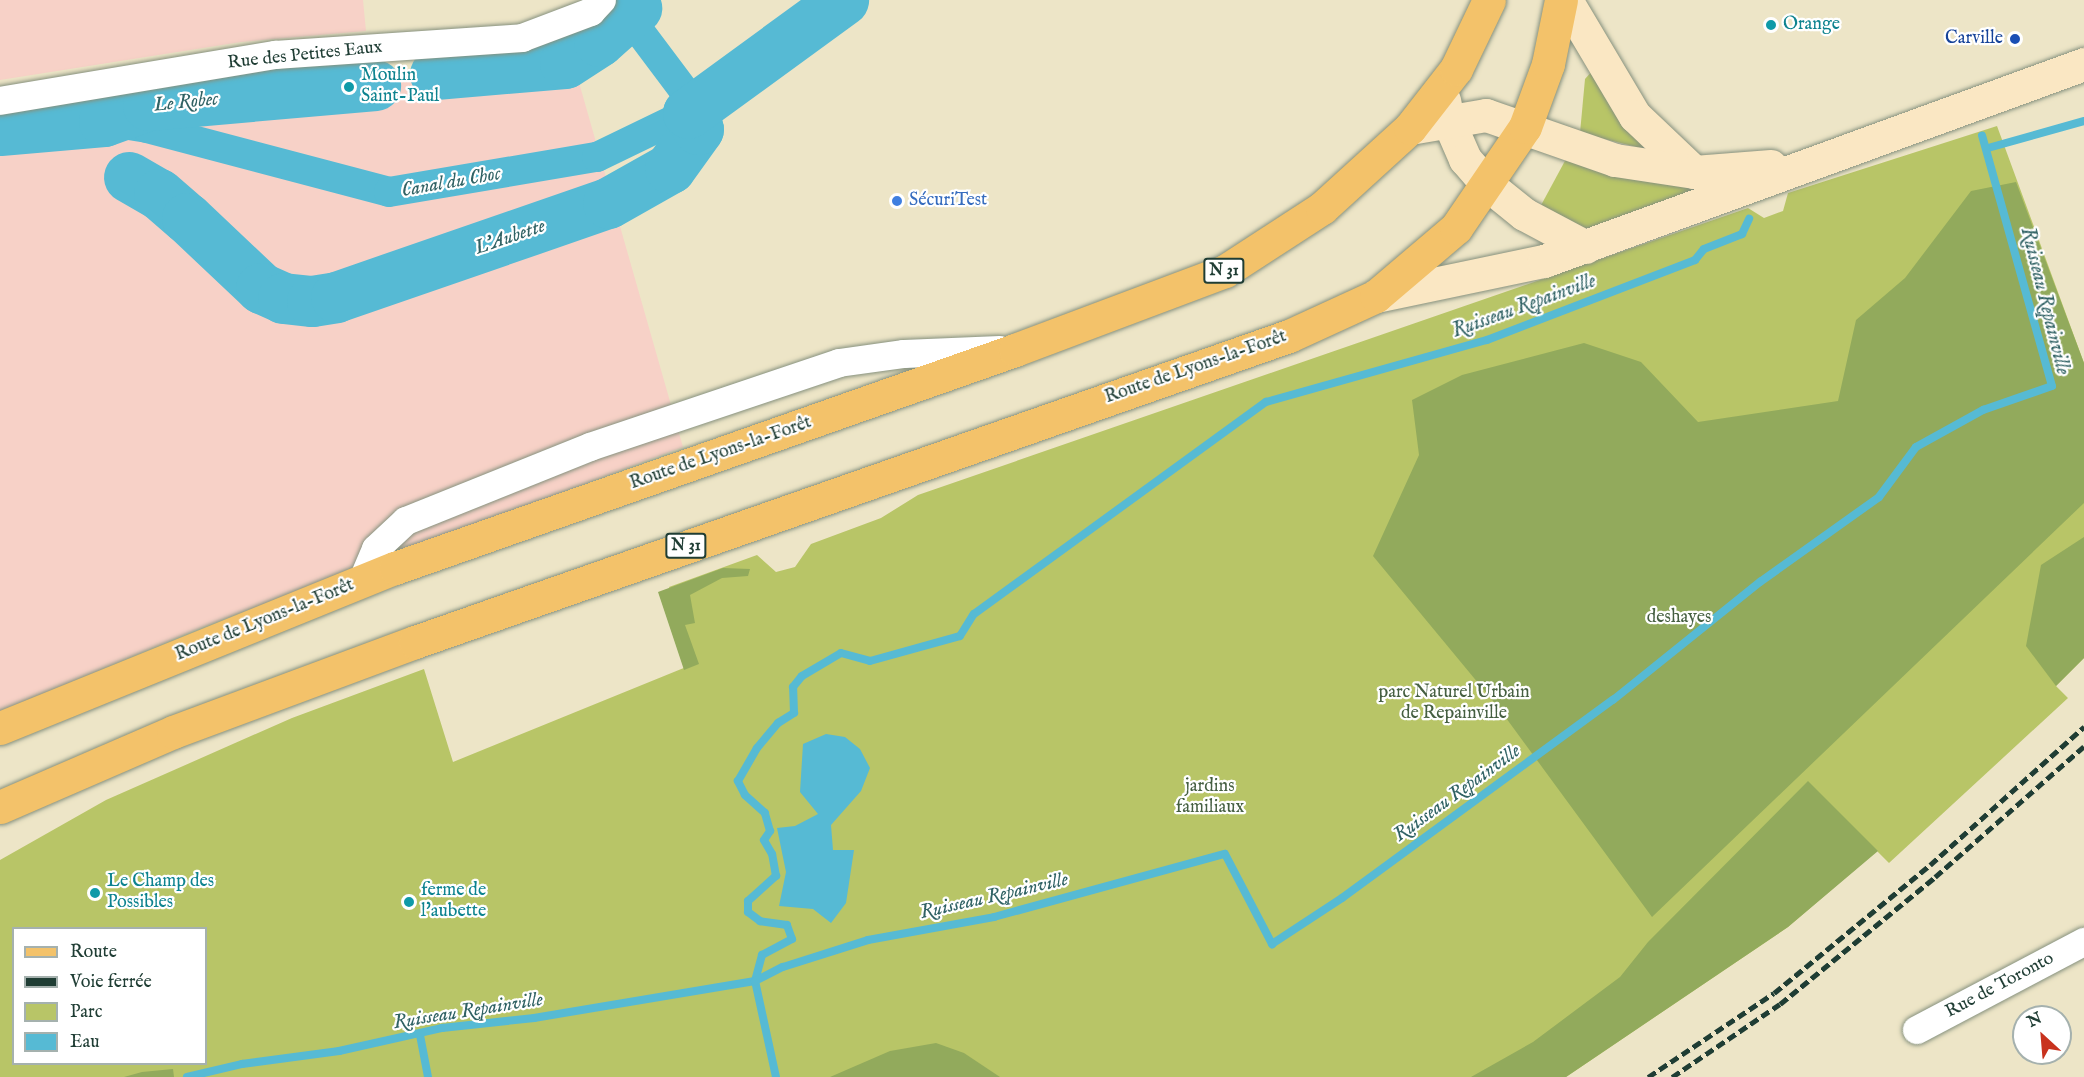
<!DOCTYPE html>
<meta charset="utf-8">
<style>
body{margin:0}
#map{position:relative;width:2084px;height:1077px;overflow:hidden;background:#ede5c7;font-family:"IM FELL English",serif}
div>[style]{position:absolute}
.built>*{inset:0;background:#f7d1c7}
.green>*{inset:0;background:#b8c567}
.forest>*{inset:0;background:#92aa5c}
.water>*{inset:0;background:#56bad4}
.stream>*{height:8px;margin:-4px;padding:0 4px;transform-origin:4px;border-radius:4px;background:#56bad4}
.canal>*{height:30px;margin:-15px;padding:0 15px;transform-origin:15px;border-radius:15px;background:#56bad4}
.river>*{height:51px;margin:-25.5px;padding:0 25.5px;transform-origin:25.5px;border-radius:25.5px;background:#56bad4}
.roads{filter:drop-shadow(0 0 2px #86917e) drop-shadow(0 0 2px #86917e)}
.minor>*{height:28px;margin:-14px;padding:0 14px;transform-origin:14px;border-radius:14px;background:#fff}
.secondary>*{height:33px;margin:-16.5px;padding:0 16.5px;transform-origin:16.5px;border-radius:16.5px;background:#fae7c3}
.primary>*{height:33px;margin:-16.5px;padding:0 16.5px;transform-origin:16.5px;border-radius:16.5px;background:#f3c26a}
.rail>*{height:4.5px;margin-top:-2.25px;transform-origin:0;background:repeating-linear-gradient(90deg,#1f3d34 0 9px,transparent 0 13.5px)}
.dots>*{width:16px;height:16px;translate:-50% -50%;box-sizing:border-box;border:3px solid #fff;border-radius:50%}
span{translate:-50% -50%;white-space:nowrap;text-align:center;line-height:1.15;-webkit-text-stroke:4.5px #fff;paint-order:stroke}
.shield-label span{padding:2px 4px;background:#fff;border:2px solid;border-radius:4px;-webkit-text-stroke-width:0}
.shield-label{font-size:16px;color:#1f3d34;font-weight:700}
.culture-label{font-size:18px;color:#0d838f}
.left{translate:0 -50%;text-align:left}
.transit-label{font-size:18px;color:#164399}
.right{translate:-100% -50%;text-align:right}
.street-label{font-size:18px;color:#1f3d34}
.shop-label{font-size:18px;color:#366cbe}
.park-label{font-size:18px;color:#455f41}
.water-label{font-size:20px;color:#306264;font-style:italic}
.legend{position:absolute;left:12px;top:927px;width:195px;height:138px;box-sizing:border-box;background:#fff;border:2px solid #a5b1ae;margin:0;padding:8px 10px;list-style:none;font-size:18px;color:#1f3d34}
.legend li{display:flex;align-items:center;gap:12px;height:30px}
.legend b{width:30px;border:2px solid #a5b1ae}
.north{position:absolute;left:2012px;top:1005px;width:60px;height:60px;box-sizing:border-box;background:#fff;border:2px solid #a5b1ae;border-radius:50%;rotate:334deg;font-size:16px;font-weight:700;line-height:24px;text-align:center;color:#1f3d34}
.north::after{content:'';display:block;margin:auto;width:21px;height:27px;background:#c8321e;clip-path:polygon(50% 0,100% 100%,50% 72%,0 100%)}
</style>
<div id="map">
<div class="built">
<div style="clip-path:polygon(0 0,363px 0,366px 31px,241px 42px,0 80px)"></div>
<div style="clip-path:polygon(568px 44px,683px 447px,200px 628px,0 712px,0 135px)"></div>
</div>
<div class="green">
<div style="clip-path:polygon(1593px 70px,1649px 150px,1580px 133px,1585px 79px)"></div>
<div style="clip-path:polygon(evenodd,1997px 126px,2084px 363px,2084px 658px,2056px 686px,2068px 698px,1889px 863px,1877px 851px,1788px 927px,1566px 1077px,0 1077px,0 860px,106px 800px,292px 718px,424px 669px,453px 762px,696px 663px,669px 587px,757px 555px,776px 572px,795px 567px,811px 544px,881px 518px,918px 495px,1748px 208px,1764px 218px,1783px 211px,1788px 193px,1997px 126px,14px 928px,206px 928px,206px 1064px,14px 1064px,14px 928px)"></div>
<div style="clip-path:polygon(1566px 159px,1739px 180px,1590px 229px,1567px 224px,1539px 209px)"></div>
</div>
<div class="forest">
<div style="clip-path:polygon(2016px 182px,2084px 363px,2084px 503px,1652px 917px,1498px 707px,1373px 556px,1419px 455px,1412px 400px,1462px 375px,1584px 343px,1641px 362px,1698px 422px,1838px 401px,1856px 320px,1905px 278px,1971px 191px)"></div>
<div style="clip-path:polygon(2084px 537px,2084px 658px,2056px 686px,2026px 646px,2041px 565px)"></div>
<div style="clip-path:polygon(723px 568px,750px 569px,748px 576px,722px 578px,690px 595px,695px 623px,685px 625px,699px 664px,684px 670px,658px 592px)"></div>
<div style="clip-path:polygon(1808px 781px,1878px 851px,1788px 927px,1566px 1077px,1471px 1077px,1533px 1042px,1620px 977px,1648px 942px)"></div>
<div style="clip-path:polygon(936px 1043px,964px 1053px,1000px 1077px,830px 1077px,890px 1051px)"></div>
<div style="clip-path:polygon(173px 1069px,174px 1077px,124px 1077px,142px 1072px)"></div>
</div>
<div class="water">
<div style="clip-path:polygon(826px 734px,845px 737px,860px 749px,870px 768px,861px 791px,831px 825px,833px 850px,854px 850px,846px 903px,831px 923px,813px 909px,779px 906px,786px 872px,777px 828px,795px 826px,818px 814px,800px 792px,803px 744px)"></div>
</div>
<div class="stream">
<div style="left:1988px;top:148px;width:100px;rotate:-15.7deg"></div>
<div style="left:420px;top:1035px;width:43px;rotate:79.2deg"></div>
<div style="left:187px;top:1077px;width:57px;rotate:-13.3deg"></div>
<div style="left:242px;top:1064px;width:98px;rotate:-7.6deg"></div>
<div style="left:339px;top:1051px;width:106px;rotate:-12.6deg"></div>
<div style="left:442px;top:1028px;width:93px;rotate:-6.2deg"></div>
<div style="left:534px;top:1018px;width:224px;rotate:-9.5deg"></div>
<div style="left:755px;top:981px;width:27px;rotate:-75deg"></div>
<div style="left:762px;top:955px;width:34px;rotate:-28deg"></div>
<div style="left:792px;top:939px;width:15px;rotate:-110deg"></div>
<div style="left:787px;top:925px;width:27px;rotate:-172deg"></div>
<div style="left:760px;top:921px;width:15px;rotate:-143deg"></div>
<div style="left:748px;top:912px;width:11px;rotate:-90deg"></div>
<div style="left:748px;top:901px;width:38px;rotate:-42deg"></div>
<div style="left:776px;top:876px;width:22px;rotate:-100deg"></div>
<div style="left:772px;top:854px;width:16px;rotate:-120deg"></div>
<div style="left:764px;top:840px;width:11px;rotate:-56deg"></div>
<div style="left:770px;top:831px;width:19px;rotate:-106deg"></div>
<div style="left:765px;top:813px;width:27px;rotate:-138deg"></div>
<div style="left:745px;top:795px;width:16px;rotate:-117deg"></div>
<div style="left:738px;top:781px;width:38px;rotate:-60deg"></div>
<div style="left:757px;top:748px;width:33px;rotate:-50deg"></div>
<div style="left:778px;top:723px;width:19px;rotate:-32deg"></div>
<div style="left:794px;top:713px;width:26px;rotate:-92deg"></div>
<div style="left:793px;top:687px;width:14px;rotate:-51deg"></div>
<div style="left:802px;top:676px;width:45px;rotate:-30.5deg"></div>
<div style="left:841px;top:653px;width:30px;rotate:15deg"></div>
<div style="left:870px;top:661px;width:93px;rotate:-15.5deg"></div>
<div style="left:960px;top:636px;width:26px;rotate:-58deg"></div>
<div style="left:974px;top:614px;width:361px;rotate:-36deg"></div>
<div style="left:1266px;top:402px;width:230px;rotate:-15.7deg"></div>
<div style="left:1487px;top:340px;width:223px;rotate:-21deg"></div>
<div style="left:1695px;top:260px;width:14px;rotate:-51deg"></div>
<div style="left:1704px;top:249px;width:41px;rotate:-21.5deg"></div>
<div style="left:1742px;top:234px;width:17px;rotate:-65deg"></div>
<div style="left:776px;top:1077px;width:98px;rotate:-102.3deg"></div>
<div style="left:755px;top:981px;width:31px;rotate:-27deg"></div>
<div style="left:783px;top:967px;width:89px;rotate:-17.6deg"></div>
<div style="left:868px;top:940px;width:128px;rotate:-10.3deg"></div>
<div style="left:994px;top:917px;width:239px;rotate:-15.3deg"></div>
<div style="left:1225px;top:854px;width:102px;rotate:62.4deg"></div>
<div style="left:1272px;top:944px;width:84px;rotate:-33.3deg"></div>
<div style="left:1342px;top:898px;width:336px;rotate:-36.2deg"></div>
<div style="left:1613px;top:700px;width:189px;rotate:-38.8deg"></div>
<div style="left:1760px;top:582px;width:146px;rotate:-35.5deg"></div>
<div style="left:1879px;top:497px;width:62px;rotate:-53.5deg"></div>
<div style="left:1916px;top:447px;width:77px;rotate:-28.9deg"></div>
<div style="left:1983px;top:410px;width:73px;rotate:-19.2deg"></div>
<div style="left:2052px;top:386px;width:260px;rotate:-105.6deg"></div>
</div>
<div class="canal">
<div style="left:628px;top:16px;width:115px;rotate:53.1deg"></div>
<div style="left:104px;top:121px;width:44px;rotate:9.2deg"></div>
<div style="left:147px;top:128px;width:250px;rotate:14.8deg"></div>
<div style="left:389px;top:192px;width:211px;rotate:-9.6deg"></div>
<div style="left:597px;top:157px;width:101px;rotate:-25.8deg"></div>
</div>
<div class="river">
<div style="left:435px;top:74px;width:130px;rotate:-4.8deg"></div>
<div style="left:565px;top:63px;width:40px;rotate:-32.9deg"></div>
<div style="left:599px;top:41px;width:50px;rotate:-41.7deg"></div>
<div style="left:0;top:130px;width:104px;rotate:-4.9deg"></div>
<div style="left:104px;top:121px;width:47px;rotate:-20deg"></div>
<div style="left:148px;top:105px;width:228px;rotate:-5deg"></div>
<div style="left:129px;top:177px;width:34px;rotate:30deg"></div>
<div style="left:159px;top:194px;width:37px;rotate:41deg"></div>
<div style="left:187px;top:218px;width:102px;rotate:43.4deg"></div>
<div style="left:261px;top:288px;width:24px;rotate:24deg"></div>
<div style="left:283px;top:298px;width:29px;rotate:6deg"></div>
<div style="left:312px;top:301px;width:24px;rotate:-9deg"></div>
<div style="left:336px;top:297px;width:288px;rotate:-19.1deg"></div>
<div style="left:608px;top:203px;width:71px;rotate:-29.4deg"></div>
<div style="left:670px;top:168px;width:48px;rotate:-54.3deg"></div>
<div style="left:698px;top:129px;width:19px;rotate:-122deg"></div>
<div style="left:688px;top:113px;width:192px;rotate:-36.1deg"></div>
</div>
<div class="roads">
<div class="minor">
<div style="left:0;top:101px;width:279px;rotate:-9.5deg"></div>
<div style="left:275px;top:55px;width:248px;rotate:-3.9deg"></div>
<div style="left:522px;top:38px;width:74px;rotate:-20.6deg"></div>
<div style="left:591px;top:12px;width:16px;rotate:-47deg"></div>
<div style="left:362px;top:582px;width:36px;rotate:-67deg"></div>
<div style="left:376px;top:549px;width:41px;rotate:-43deg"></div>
<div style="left:406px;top:521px;width:198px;rotate:-21.9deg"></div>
<div style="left:590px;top:447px;width:263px;rotate:-18.6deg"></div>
<div style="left:839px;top:363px;width:66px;rotate:-7.9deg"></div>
<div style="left:904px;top:354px;width:96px;rotate:-2.4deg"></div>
<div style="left:1917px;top:1030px;width:189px;rotate:-27.8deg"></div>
</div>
<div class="secondary">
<div style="left:1566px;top:0;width:135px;rotate:59.3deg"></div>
<div style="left:1635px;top:116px;width:81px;rotate:43.5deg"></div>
<div style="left:1444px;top:100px;width:20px;rotate:79deg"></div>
<div style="left:1448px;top:120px;width:43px;rotate:66.4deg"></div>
<div style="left:1465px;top:159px;width:35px;rotate:49deg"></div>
<div style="left:1488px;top:185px;width:46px;rotate:38.9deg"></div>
<div style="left:1524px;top:214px;width:70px;rotate:28deg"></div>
<div style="left:1410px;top:128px;width:77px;rotate:-9.7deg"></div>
<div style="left:1486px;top:115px;width:137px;rotate:19.2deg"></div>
<div style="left:1615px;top:160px;width:80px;rotate:8.6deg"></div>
<div style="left:1694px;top:172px;width:77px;rotate:-4.5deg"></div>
<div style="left:1376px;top:296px;width:172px;rotate:-11.8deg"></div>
<div style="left:1544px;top:261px;width:575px;rotate:-20.04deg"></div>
</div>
<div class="primary">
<div style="left:0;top:728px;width:426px;rotate:-22.1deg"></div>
<div style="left:395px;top:568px;width:657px;rotate:-19.37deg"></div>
<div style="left:1015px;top:350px;width:224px;rotate:-20.6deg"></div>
<div style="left:1225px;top:271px;width:116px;rotate:-33deg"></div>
<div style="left:1322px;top:208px;width:119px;rotate:-42.3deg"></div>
<div style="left:1410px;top:128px;width:75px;rotate:-52.1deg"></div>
<div style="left:1456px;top:69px;width:76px;rotate:-64.4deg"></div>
<div style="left:0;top:807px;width:189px;rotate:-23.4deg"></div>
<div style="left:173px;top:732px;width:258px;rotate:-20.4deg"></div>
<div style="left:415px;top:642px;width:926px;rotate:-19.3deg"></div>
<div style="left:1289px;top:336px;width:96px;rotate:-24.7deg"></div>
<div style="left:1376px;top:296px;width:105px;rotate:-40.4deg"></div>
<div style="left:1456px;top:228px;width:122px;rotate:-55.7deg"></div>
<div style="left:1525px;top:127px;width:67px;rotate:-69.9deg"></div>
<div style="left:1548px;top:64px;width:65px;rotate:-78.5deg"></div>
</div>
</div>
<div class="rail">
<div style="left:1648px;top:1077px;width:151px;rotate:-33.7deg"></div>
<div style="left:1774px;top:993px;width:202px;rotate:-39.4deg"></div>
<div style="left:1930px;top:865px;width:207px;rotate:-41.9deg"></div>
<div style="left:1672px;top:1077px;width:130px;rotate:-34.1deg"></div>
<div style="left:1780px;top:1004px;width:200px;rotate:-39.3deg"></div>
<div style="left:1935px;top:877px;width:198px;rotate:-41.3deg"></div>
</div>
<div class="dots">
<div style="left:1771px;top:25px;background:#0f9aa8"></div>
<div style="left:2015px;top:39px;background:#1a4fb4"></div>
<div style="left:349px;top:87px;background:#0f9aa8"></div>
<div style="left:897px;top:201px;background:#3f7fe0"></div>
<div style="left:95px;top:893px;background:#0f9aa8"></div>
<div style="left:409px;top:902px;background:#0f9aa8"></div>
</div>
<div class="shield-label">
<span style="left:1224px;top:271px">N 31</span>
<span style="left:686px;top:546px">N 31</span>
</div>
<div class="culture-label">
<span class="left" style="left:1783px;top:25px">Orange</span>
<span class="left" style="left:361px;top:87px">Moulin<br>Saint-Paul</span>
<span class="left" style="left:107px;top:893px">Le Champ des<br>Possibles</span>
<span class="left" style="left:421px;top:902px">ferme de<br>l'aubette</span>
</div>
<div class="transit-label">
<span class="right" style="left:2003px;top:39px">Carville</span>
</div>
<div class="street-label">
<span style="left:305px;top:56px;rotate:-6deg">Rue des Petites Eaux</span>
<span style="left:1196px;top:368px;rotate:-19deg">Route de Lyons-la-Forêt</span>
<span style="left:721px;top:454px;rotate:-19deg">Route de Lyons-la-Forêt</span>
<span style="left:265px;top:621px;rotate:-22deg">Route de Lyons-la-Forêt</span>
<span style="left:2000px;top:986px;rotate:-28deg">Rue de Toronto</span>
</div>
<div class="shop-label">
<span class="left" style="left:909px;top:201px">SécuriTest</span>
</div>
<div class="park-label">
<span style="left:1679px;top:618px">deshayes</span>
<span style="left:1454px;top:704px">parc Naturel Urbain<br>de Repainville</span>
<span style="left:1210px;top:798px">jardins<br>familiaux</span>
</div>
<div class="water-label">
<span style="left:186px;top:102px;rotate:-6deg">Le Robec</span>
<span style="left:451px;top:182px;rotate:-10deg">Canal du Choc</span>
<span style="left:510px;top:237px;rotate:-19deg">L'Aubette</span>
<span style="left:2045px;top:301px;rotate:76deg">Ruisseau Repainville</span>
<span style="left:1524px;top:306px;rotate:-20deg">Ruisseau Repainville</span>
<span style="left:1457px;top:793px;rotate:-36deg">Ruisseau Repainville</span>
<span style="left:994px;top:896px;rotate:-13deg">Ruisseau Repainville</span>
<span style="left:468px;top:1011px;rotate:-9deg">Ruisseau Repainville</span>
</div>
<ul class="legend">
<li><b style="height:8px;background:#f3c26a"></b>Route</li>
<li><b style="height:8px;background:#1f3d34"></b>Voie ferrée</li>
<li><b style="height:16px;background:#b8c567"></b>Parc</li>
<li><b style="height:16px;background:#56bad4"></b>Eau</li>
</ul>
<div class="north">N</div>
</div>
